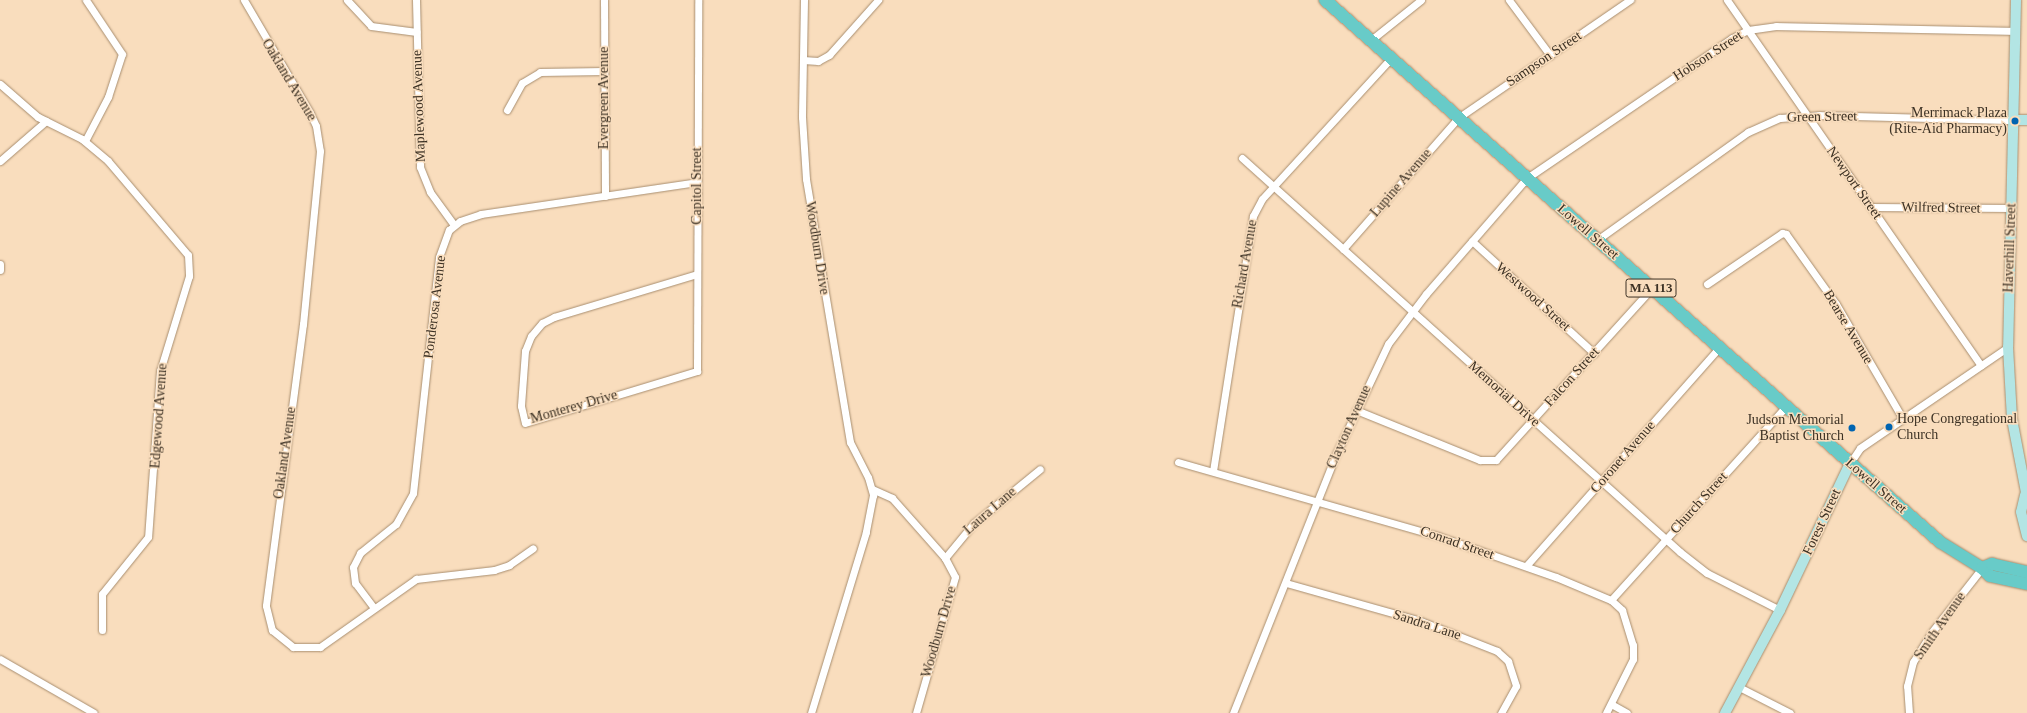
<!DOCTYPE html>
<style>
body{margin:0}
#map{position:relative;width:2027px;height:713px;overflow:hidden;background:#f9ddbd;font-family:Georgia,serif}
div>[style]{position:absolute}
.roads{filter:drop-shadow(0 0 1px #a88e70) drop-shadow(0 0 1px #a88e70)}
.street>*{height:7px;margin:-3.5px;padding:0 3.5px;transform-origin:3.5px;border-radius:3.5px;background:#fff}
.secondary>*{height:10px;margin:-5px;padding:0 5px;transform-origin:5px;border-radius:5px;background:#b3e5e4}
.primary>*{height:12px;margin:-6px;padding:0 6px;transform-origin:6px;border-radius:6px;background:#68cbc8}
.dots>*{width:11px;height:11px;translate:-50% -50%;box-sizing:border-box;border:2px solid #f9ddbd;border-radius:50%}
span{translate:-50% -50%;white-space:nowrap;text-align:center;line-height:1.15;-webkit-text-stroke:3px #f9ddbd;paint-order:stroke}
.shield-label span{padding:1px 3px;background:#f9ddbd;border:1px solid;border-radius:3px;-webkit-text-stroke-width:0}
.shield-label{font-size:13px;color:#3c3124;font-weight:700}
.street-label{font-size:14px;color:#3c3124}
.poi-label{font-size:14px;color:#3c3124}
.right{translate:-100% -50%;text-align:right}
.left{translate:0 -50%;text-align:left}
</style>
<div id="map">
<div class="roads">
<div class="street">
<div style="left:244px;top:0;width:131px;rotate:59.7deg"></div>
<div style="left:310px;top:113px;width:14px;rotate:65deg"></div>
<div style="left:316px;top:126px;width:25px;rotate:81deg"></div>
<div style="left:320px;top:151px;width:174px;rotate:95.6deg"></div>
<div style="left:303px;top:324px;width:284px;rotate:97.5deg"></div>
<div style="left:266px;top:606px;width:25px;rotate:76deg"></div>
<div style="left:272px;top:630px;width:27px;rotate:39deg"></div>
<div style="left:293px;top:647px;width:27px"></div>
<div style="left:320px;top:647px;width:118px;rotate:-35.3deg"></div>
<div style="left:416px;top:579px;width:79px;rotate:-6.6deg"></div>
<div style="left:494px;top:570px;width:16px;rotate:-18deg"></div>
<div style="left:509px;top:565px;width:29px;rotate:-35deg"></div>
<div style="left:347px;top:0;width:35px;rotate:47deg"></div>
<div style="left:371px;top:26px;width:46px;rotate:7.4deg"></div>
<div style="left:416px;top:0;width:167px;rotate:88.6deg"></div>
<div style="left:420px;top:167px;width:27px;rotate:68deg"></div>
<div style="left:430px;top:192px;width:41px;rotate:54deg"></div>
<div style="left:604px;top:0;width:196px;rotate:89.7deg"></div>
<div style="left:804px;top:0;width:117px;rotate:91deg"></div>
<div style="left:802px;top:117px;width:62px;rotate:86.3deg"></div>
<div style="left:806px;top:179px;width:267px;rotate:80.5deg"></div>
<div style="left:850px;top:442px;width:39px;rotate:63deg"></div>
<div style="left:868px;top:477px;width:19px;rotate:74deg"></div>
<div style="left:873px;top:495px;width:38px;rotate:101deg"></div>
<div style="left:866px;top:532px;width:189px;rotate:106.9deg"></div>
<div style="left:1509px;top:0;width:69px;rotate:53.3deg"></div>
<div style="left:1727px;top:0;width:445px;rotate:55.2deg"></div>
<div style="left:1371px;top:40px;width:64px;rotate:-38.7deg"></div>
<div style="left:803px;top:60px;width:15px;rotate:4deg"></div>
<div style="left:818px;top:61px;width:13px;rotate:-29deg"></div>
<div style="left:829px;top:55px;width:74px;rotate:-48.3deg"></div>
<div style="left:0;top:84px;width:50px;rotate:41deg"></div>
<div style="left:38px;top:117px;width:49px;rotate:26.6deg"></div>
<div style="left:82px;top:139px;width:34px;rotate:40deg"></div>
<div style="left:108px;top:161px;width:123px;rotate:49.6deg"></div>
<div style="left:188px;top:255px;width:21px;rotate:87deg"></div>
<div style="left:189px;top:276px;width:99px;rotate:107deg"></div>
<div style="left:160px;top:371px;width:166px;rotate:94.1deg"></div>
<div style="left:148px;top:537px;width:73px;rotate:128.9deg"></div>
<div style="left:102px;top:594px;width:36px;rotate:90deg"></div>
<div style="left:507px;top:110px;width:31px;rotate:-61deg"></div>
<div style="left:522px;top:83px;width:21px;rotate:-31deg"></div>
<div style="left:540px;top:72px;width:64px;rotate:-0.9deg"></div>
<div style="left:85px;top:141px;width:50px;rotate:-62.4deg"></div>
<div style="left:108px;top:97px;width:45px;rotate:-72deg"></div>
<div style="left:122px;top:54px;width:65px;rotate:-123.7deg"></div>
<div style="left:1242px;top:158px;width:589px;rotate:41.97deg"></div>
<div style="left:1680px;top:552px;width:34px;rotate:38deg"></div>
<div style="left:1707px;top:573px;width:82px;rotate:26.9deg"></div>
<div style="left:0;top:161px;width:61px;rotate:-41deg"></div>
<div style="left:1871px;top:207px;width:141px;rotate:0.4deg"></div>
<div style="left:1597px;top:240px;width:186px;rotate:-35.6deg"></div>
<div style="left:1748px;top:132px;width:35px;rotate:-24deg"></div>
<div style="left:1780px;top:118px;width:39px;rotate:-4deg"></div>
<div style="left:1819px;top:115px;width:194px;rotate:1.5deg"></div>
<div style="left:1472px;top:241px;width:166px;rotate:42.6deg"></div>
<div style="left:1343px;top:249px;width:174px;rotate:-48.7deg"></div>
<div style="left:1458px;top:118px;width:209px;rotate:-34.5deg"></div>
<div style="left:0;top:264px;width:6px;rotate:90deg"></div>
<div style="left:697px;top:274px;width:149px;rotate:163.3deg"></div>
<div style="left:554px;top:317px;width:13px;rotate:153deg"></div>
<div style="left:542px;top:323px;width:17px;rotate:130deg"></div>
<div style="left:531px;top:336px;width:16px;rotate:112deg"></div>
<div style="left:525px;top:351px;width:55px;rotate:94.2deg"></div>
<div style="left:521px;top:406px;width:17px;rotate:77deg"></div>
<div style="left:525px;top:423px;width:180px;rotate:-16.8deg"></div>
<div style="left:697px;top:371px;width:371px;rotate:-89.8deg"></div>
<div style="left:1707px;top:284px;width:91px;rotate:-34.2deg"></div>
<div style="left:1782px;top:233px;width:4px;rotate:14deg"></div>
<div style="left:1786px;top:234px;width:86px;rotate:54.5deg"></div>
<div style="left:1836px;top:304px;width:133px;rotate:59.8deg"></div>
<div style="left:1356px;top:410px;width:134px;rotate:22deg"></div>
<div style="left:1480px;top:460px;width:16px"></div>
<div style="left:1496px;top:460px;width:232px;rotate:-47.8deg"></div>
<div style="left:1178px;top:462px;width:270px;rotate:15.9deg"></div>
<div style="left:1438px;top:536px;width:125px;rotate:19.2deg"></div>
<div style="left:1556px;top:577px;width:60px;rotate:22.7deg"></div>
<div style="left:1611px;top:600px;width:15px;rotate:42deg"></div>
<div style="left:1622px;top:610px;width:37px;rotate:73deg"></div>
<div style="left:1633px;top:645px;width:14px;rotate:90deg"></div>
<div style="left:1633px;top:659px;width:60px;rotate:116.6deg"></div>
<div style="left:1850px;top:463px;width:18px;rotate:-56deg"></div>
<div style="left:1860px;top:448px;width:179px;rotate:-34.3deg"></div>
<div style="left:1213px;top:471px;width:258px;rotate:-81.1deg"></div>
<div style="left:1253px;top:216px;width:19px;rotate:-62deg"></div>
<div style="left:1262px;top:199px;width:191px;rotate:-47.5deg"></div>
<div style="left:872px;top:489px;width:22px;rotate:24deg"></div>
<div style="left:892px;top:498px;width:80px;rotate:48.5deg"></div>
<div style="left:945px;top:558px;width:21px;rotate:62deg"></div>
<div style="left:955px;top:577px;width:141px;rotate:106deg"></div>
<div style="left:945px;top:558px;width:45px;rotate:-50.4deg"></div>
<div style="left:974px;top:523px;width:85px;rotate:-39.3deg"></div>
<div style="left:1526px;top:566px;width:291px;rotate:-48.5deg"></div>
<div style="left:1286px;top:583px;width:137px;rotate:15.7deg"></div>
<div style="left:1418px;top:620px;width:85px;rotate:21.4deg"></div>
<div style="left:1497px;top:651px;width:15px;rotate:42deg"></div>
<div style="left:1508px;top:661px;width:26px;rotate:72deg"></div>
<div style="left:1516px;top:686px;width:31px;rotate:119deg"></div>
<div style="left:1611px;top:600px;width:261px;rotate:-47.9deg"></div>
<div style="left:374px;top:608px;width:31px;rotate:-127deg"></div>
<div style="left:355px;top:583px;width:16px;rotate:-97deg"></div>
<div style="left:353px;top:567px;width:16px;rotate:-63deg"></div>
<div style="left:360px;top:553px;width:46px;rotate:-38.9deg"></div>
<div style="left:396px;top:524px;width:35px;rotate:-61deg"></div>
<div style="left:413px;top:493px;width:237px;rotate:-83.7deg"></div>
<div style="left:439px;top:257px;width:29px;rotate:-70deg"></div>
<div style="left:449px;top:230px;width:14px;rotate:-39deg"></div>
<div style="left:460px;top:221px;width:22px;rotate:-18deg"></div>
<div style="left:481px;top:214px;width:218px;rotate:-8.4deg"></div>
<div style="left:0;top:659px;width:108px;rotate:29.9deg"></div>
<div style="left:1739px;top:687px;width:57px;rotate:27deg"></div>
<div style="left:1611px;top:704px;width:18px;rotate:29deg"></div>
<div style="left:1233px;top:713px;width:279px;rotate:-68.3deg"></div>
<div style="left:1336px;top:454px;width:122px;rotate:-64.7deg"></div>
<div style="left:1388px;top:344px;width:63px;rotate:-52.8deg"></div>
<div style="left:1426px;top:294px;width:154px;rotate:-49deg"></div>
<div style="left:1527px;top:178px;width:248px;rotate:-34.3deg"></div>
<div style="left:1732px;top:38px;width:18px;rotate:-27deg"></div>
<div style="left:1748px;top:30px;width:28px;rotate:-8deg"></div>
<div style="left:1776px;top:26px;width:239px;rotate:1.2deg"></div>
<div style="left:1909px;top:713px;width:27px;rotate:-94deg"></div>
<div style="left:1907px;top:686px;width:25px;rotate:-76deg"></div>
<div style="left:1913px;top:662px;width:34px;rotate:-58deg"></div>
<div style="left:1931px;top:633px;width:83px;rotate:-51.9deg"></div>
</div>
<div class="secondary">
<div style="left:2016px;top:0;width:347px;rotate:91.3deg"></div>
<div style="left:2008px;top:347px;width:72px;rotate:86.8deg"></div>
<div style="left:2012px;top:419px;width:80px;rotate:79.2deg"></div>
<div style="left:2013px;top:120px;width:14px"></div>
<div style="left:2025px;top:495px;width:17px;rotate:103deg"></div>
<div style="left:2021px;top:512px;width:25px;rotate:76deg"></div>
<div style="left:1725px;top:713px;width:117px;rotate:-61.9deg"></div>
<div style="left:1780px;top:610px;width:163px;rotate:-64.5deg"></div>
</div>
<div class="primary">
<div style="left:1325px;top:0;width:820px;rotate:41.39deg"></div>
<div style="left:1940px;top:542px;width:49px;rotate:31.8deg"></div>
<div style="left:1982px;top:568px;width:11px;rotate:45deg"></div>
<div style="left:1990px;top:576px;width:38px;rotate:12deg"></div>
<div style="left:1982px;top:568px;width:11px;rotate:-22deg"></div>
<div style="left:1992px;top:564px;width:36px;rotate:13deg"></div>
</div>
</div>
<div class="dots">
<div style="left:2015px;top:121px;background:#0064b1"></div>
<div style="left:1889px;top:427px;background:#0064b1"></div>
<div style="left:1852px;top:428px;background:#0064b1"></div>
</div>
<div class="shield-label">
<span style="left:1651px;top:288px">MA 113</span>
</div>
<div class="street-label">
<span style="left:1708px;top:56px;rotate:-33deg">Hobson Street</span>
<span style="left:1544px;top:59px;rotate:-34deg">Sampson Street</span>
<span style="left:289px;top:80px;rotate:59deg">Oakland Avenue</span>
<span style="left:604px;top:98px;rotate:-90deg">Evergreen Avenue</span>
<span style="left:419px;top:106px;rotate:-92deg">Maplewood Avenue</span>
<span style="left:1822px;top:117px;rotate:-1deg">Green Street</span>
<span style="left:1401px;top:183px;rotate:-49deg">Lupine Avenue</span>
<span style="left:1854px;top:183px;rotate:55deg">Newport Street</span>
<span style="left:697px;top:186px;rotate:-90deg">Capitol Street</span>
<span style="left:1941px;top:208px;rotate:1deg">Wilfred Street</span>
<span style="left:1588px;top:232px;rotate:41deg">Lowell Street</span>
<span style="left:817px;top:248px;rotate:81deg">Woodburn Drive</span>
<span style="left:2010px;top:248px;rotate:-88deg">Haverhill Street</span>
<span style="left:1245px;top:264px;rotate:-80deg">Richard Avenue</span>
<span style="left:1533px;top:297px;rotate:42deg">Westwood Street</span>
<span style="left:435px;top:307px;rotate:-83deg">Ponderosa Avenue</span>
<span style="left:1848px;top:327px;rotate:59deg">Bearse Avenue</span>
<span style="left:1572px;top:377px;rotate:-48deg">Falcon Street</span>
<span style="left:1504px;top:394px;rotate:42deg">Memorial Drive</span>
<span style="left:574px;top:407px;rotate:-16deg">Monterey Drive</span>
<span style="left:159px;top:416px;rotate:-86deg">Edgewood Avenue</span>
<span style="left:1349px;top:427px;rotate:-66deg">Clayton Avenue</span>
<span style="left:285px;top:453px;rotate:-82deg">Oakland Avenue</span>
<span style="left:1623px;top:457px;rotate:-49deg">Coronet Avenue</span>
<span style="left:1876px;top:486px;rotate:41deg">Lowell Street</span>
<span style="left:1699px;top:503px;rotate:-48deg">Church Street</span>
<span style="left:990px;top:511px;rotate:-41deg">Laura Lane</span>
<span style="left:1822px;top:522px;rotate:-65deg">Forest Street</span>
<span style="left:1457px;top:543px;rotate:19deg">Conrad Street</span>
<span style="left:1427px;top:625px;rotate:18deg">Sandra Lane</span>
<span style="left:1940px;top:626px;rotate:-55deg">Smith Avenue</span>
<span style="left:939px;top:632px;rotate:-74deg">Woodburn Drive</span>
</div>
<div class="poi-label">
<span class="right" style="left:2007px;top:121px">Merrimack Plaza<br>(Rite-Aid Pharmacy)</span>
<span class="left" style="left:1897px;top:427px">Hope Congregational<br>Church</span>
<span class="right" style="left:1844px;top:428px">Judson Memorial<br>Baptist Church</span>
</div>
</div>
